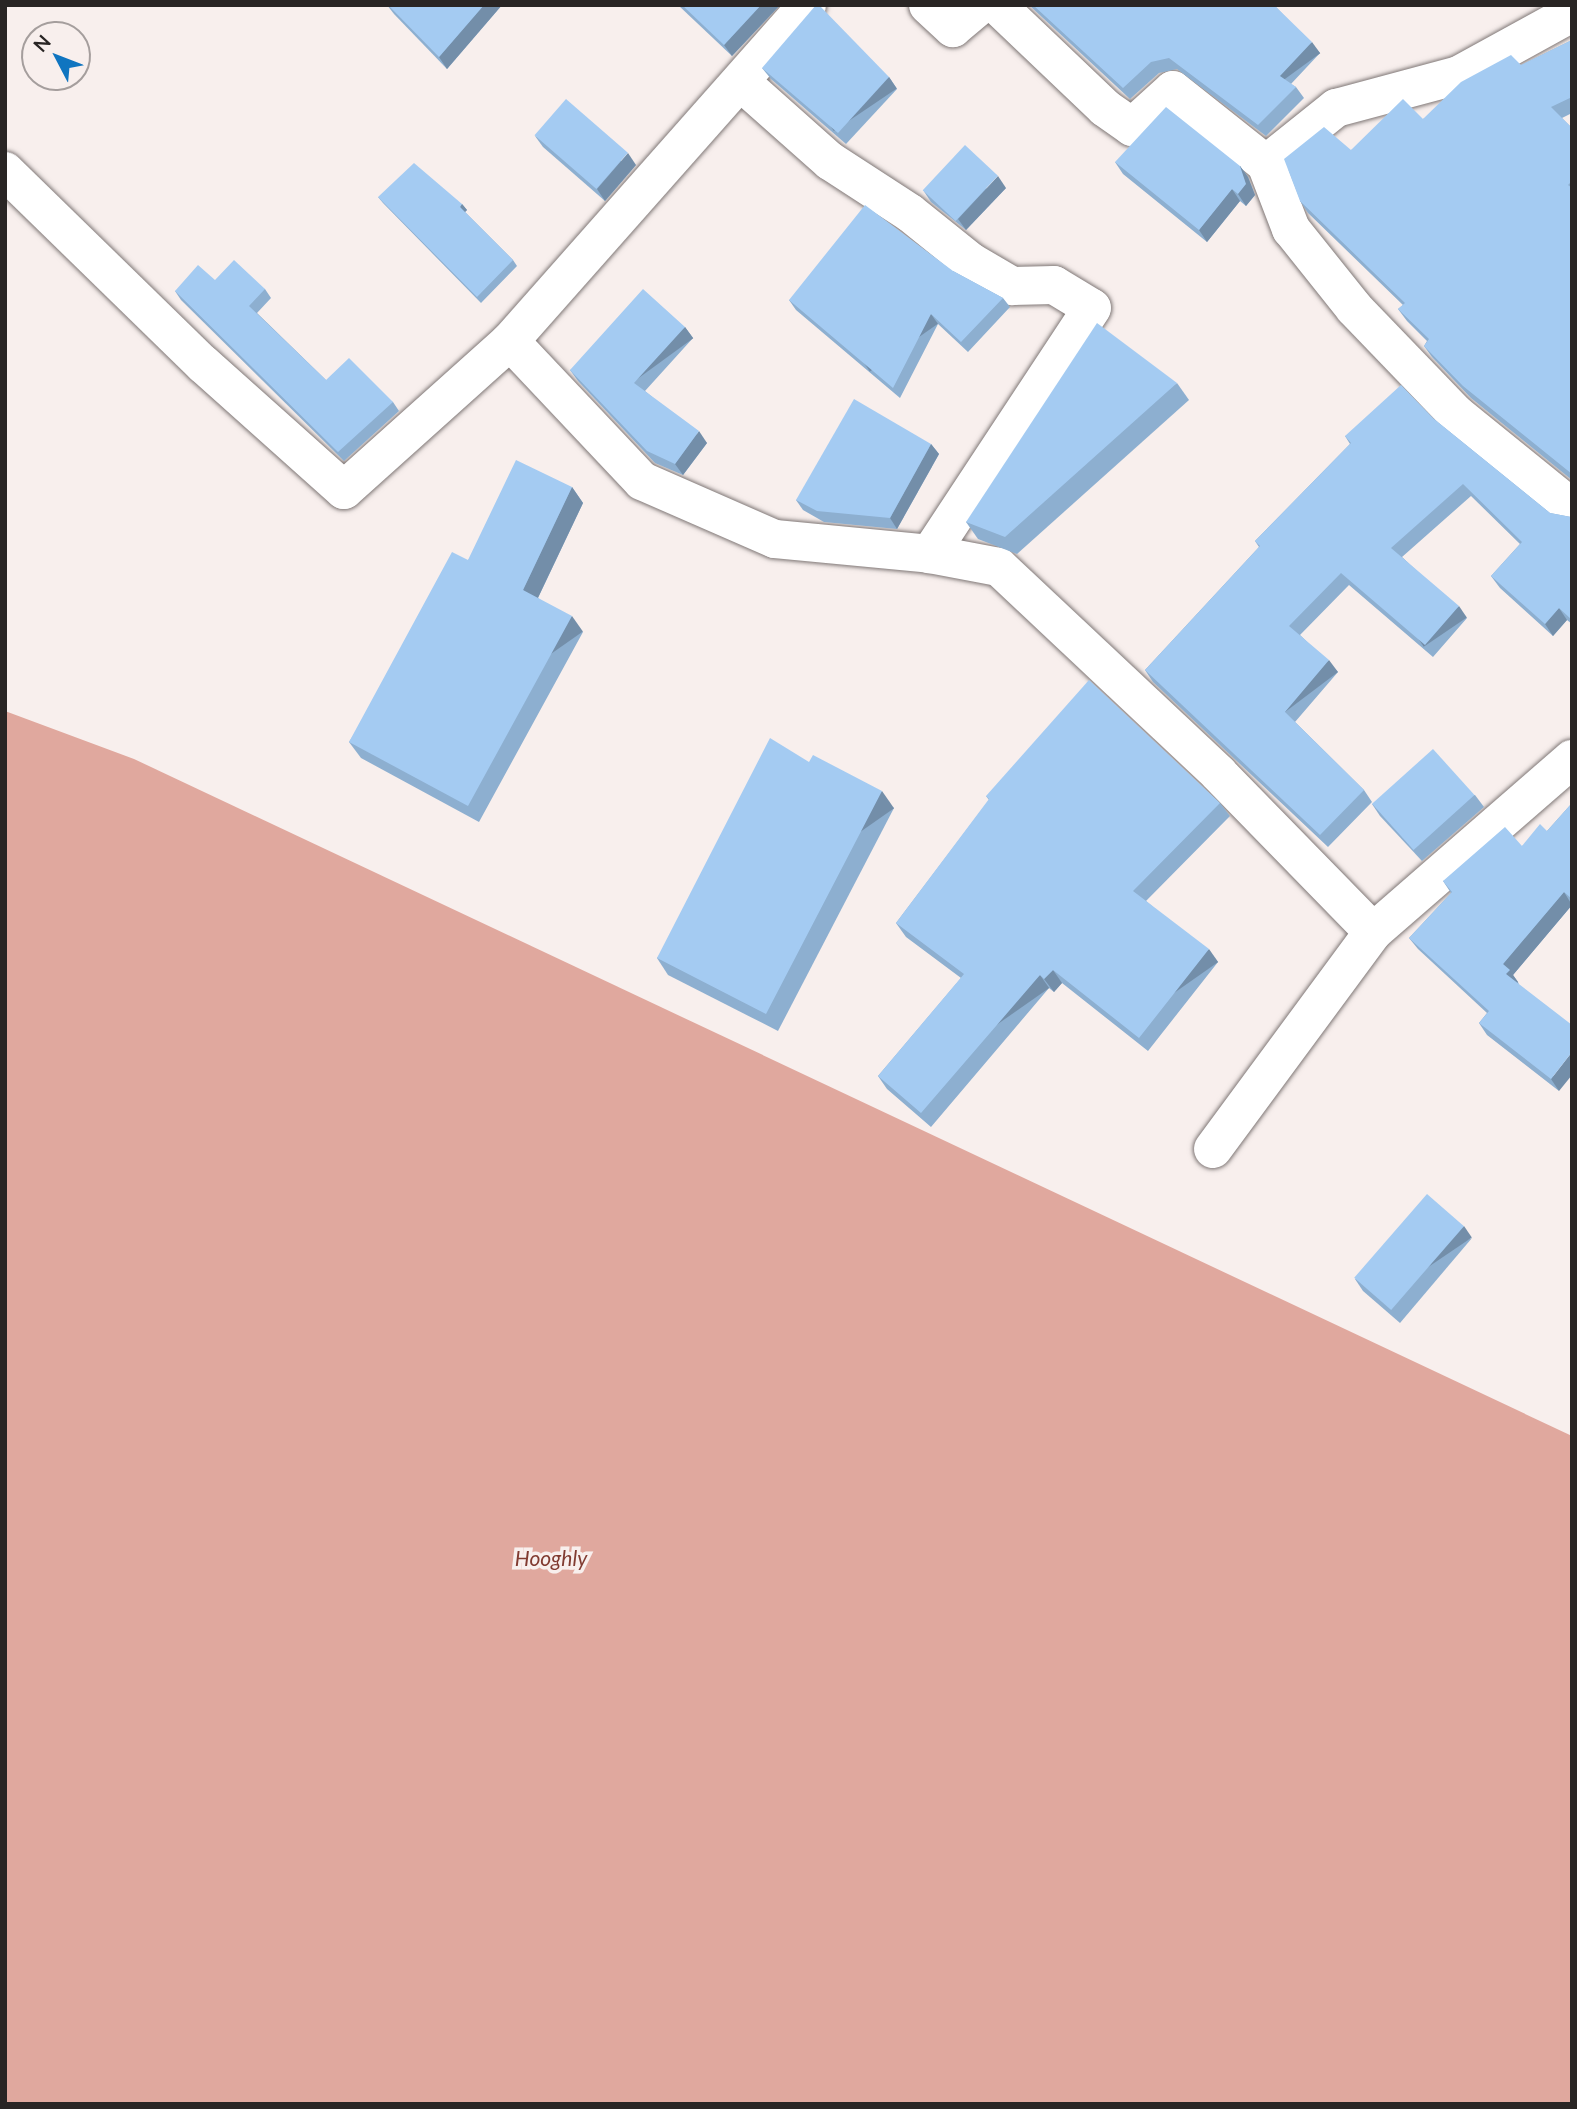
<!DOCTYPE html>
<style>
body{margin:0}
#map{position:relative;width:1577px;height:2109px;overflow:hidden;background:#f8efed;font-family:Lato,sans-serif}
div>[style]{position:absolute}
.water>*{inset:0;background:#e0a89e}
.roads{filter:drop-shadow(0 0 2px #7f7776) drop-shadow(0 0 2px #7f7776)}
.minor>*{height:38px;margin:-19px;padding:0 19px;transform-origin:19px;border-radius:19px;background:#fff}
.wall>*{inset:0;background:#8dafd0}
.shaded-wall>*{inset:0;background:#738ea9;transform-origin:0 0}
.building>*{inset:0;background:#a4cbf2;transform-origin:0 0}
span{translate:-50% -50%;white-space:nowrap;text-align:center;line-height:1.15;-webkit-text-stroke:7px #f8efed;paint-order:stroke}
.water-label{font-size:21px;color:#813b31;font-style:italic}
.frame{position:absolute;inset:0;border:7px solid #292524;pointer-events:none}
.north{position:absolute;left:21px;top:21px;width:70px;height:70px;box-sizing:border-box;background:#f8efed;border:2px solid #a59e9d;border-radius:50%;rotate:312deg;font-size:19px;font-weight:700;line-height:28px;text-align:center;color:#292524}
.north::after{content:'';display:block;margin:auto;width:24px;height:32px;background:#1075c0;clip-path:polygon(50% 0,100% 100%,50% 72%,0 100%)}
</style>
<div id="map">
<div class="water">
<div style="clip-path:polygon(5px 711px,134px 759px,1572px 1436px,1572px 2104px,5px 2104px)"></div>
</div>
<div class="roads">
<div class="minor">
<div style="left:928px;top:5px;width:34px;rotate:43deg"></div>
<div style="left:953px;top:28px;width:35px;rotate:-40deg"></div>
<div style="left:997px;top:5px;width:149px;rotate:43.6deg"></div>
<div style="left:1105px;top:108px;width:33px;rotate:35deg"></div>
<div style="left:1132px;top:127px;width:55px;rotate:-42.1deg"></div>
<div style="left:1173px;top:90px;width:119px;rotate:38.5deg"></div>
<div style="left:1266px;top:164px;width:70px;rotate:69deg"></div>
<div style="left:1291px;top:229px;width:101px;rotate:51.4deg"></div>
<div style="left:1354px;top:308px;width:147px;rotate:46.1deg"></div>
<div style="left:1456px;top:414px;width:149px;rotate:39deg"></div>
<div style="left:742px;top:83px;width:118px;rotate:41.6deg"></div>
<div style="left:830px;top:161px;width:95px;rotate:33deg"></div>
<div style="left:910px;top:213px;width:78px;rotate:38.8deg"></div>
<div style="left:971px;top:262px;width:48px;rotate:30.3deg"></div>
<div style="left:1012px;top:286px;width:42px;rotate:-1.4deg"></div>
<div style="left:1054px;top:285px;width:44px;rotate:31.2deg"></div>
<div style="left:1092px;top:308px;width:295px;rotate:123.4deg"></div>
<div style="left:1266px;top:164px;width:90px;rotate:-38.7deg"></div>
<div style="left:1336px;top:108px;width:127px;rotate:-15deg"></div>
<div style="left:1459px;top:75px;width:129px;rotate:-28.8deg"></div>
<div style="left:5px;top:171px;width:277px;rotate:44.3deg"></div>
<div style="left:203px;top:364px;width:189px;rotate:41.8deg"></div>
<div style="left:344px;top:490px;width:223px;rotate:-41.9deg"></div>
<div style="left:510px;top:341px;width:448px;rotate:-48.5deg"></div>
<div style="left:510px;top:341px;width:192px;rotate:46.7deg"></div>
<div style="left:642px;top:481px;width:145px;rotate:23.6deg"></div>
<div style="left:775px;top:539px;width:156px;rotate:5.5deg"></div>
<div style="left:930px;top:554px;width:70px;rotate:10.7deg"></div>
<div style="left:999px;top:567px;width:301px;rotate:43.2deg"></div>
<div style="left:1218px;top:773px;width:222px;rotate:45.7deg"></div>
<div style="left:1213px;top:1149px;width:270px;rotate:-53.6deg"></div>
<div style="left:1373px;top:932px;width:264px;rotate:-41deg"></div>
</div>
</div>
<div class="wall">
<div style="clip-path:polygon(387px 5px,502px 5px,447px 69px,394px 14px)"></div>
<div style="clip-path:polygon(678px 5px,780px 5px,732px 56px)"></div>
<div style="clip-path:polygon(1029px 5px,1274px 5px,1320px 53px,1291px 84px,1296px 87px,1304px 98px,1266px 136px,1177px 69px,1159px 73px,1130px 99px)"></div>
<div style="clip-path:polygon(1572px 40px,1572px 113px,1562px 118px,1572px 128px,1572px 480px,1471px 398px,1432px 357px,1424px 346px,1427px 341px,1407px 321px,1398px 309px,1403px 305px,1308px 213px,1300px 201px,1351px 150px,1423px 119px,1521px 65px)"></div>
<div style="clip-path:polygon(762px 68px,889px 77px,897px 89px,846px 144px,771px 79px)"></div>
<div style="clip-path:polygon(535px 136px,636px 165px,605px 201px,543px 147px)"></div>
<div style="clip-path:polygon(1115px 162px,1240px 166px,1248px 177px,1255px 195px,1246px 206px,1240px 201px,1207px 242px,1123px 174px)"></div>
<div style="clip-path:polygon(1006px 188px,966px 230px,931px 202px,923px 190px)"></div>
<div style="clip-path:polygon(378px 197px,462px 204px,467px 210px,465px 212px,513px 260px,517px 266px,481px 303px,383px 203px)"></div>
<div style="clip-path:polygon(953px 271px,1003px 298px,1010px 307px,968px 352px,938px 324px,900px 398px,796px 310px,789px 300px)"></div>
<div style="clip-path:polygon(215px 280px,265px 289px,271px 298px,257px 313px,326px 380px,393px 402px,399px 411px,344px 461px,181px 300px,175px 291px)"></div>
<div style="clip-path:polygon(685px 327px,693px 338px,645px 391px,707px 443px,683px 475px,655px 463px,578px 381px,570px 370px)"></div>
<div style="clip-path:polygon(1177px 383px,1189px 400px,1017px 554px,978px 539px,966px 522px)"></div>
<div style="clip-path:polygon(1434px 419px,1550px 513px,1571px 517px,1572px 516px,1572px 624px,1567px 620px,1553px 636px,1500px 588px,1491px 576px,1520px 544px,1471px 496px,1402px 557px,1467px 618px,1433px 657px,1349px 585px,1300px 635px,1338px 672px,1295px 722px,1364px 790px,1372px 802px,1328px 847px,1153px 682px,1145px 670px,1259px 547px,1255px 541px,1350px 444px,1345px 436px)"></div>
<div style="clip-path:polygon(931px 444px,939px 454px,897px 529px,824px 522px,803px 510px,796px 500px)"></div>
<div style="clip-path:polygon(572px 487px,583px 503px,538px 598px,583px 632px,479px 822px,361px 758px,349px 742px,468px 560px)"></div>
<div style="clip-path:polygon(809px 762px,894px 808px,778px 1031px,668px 975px,657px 958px)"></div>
<div style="clip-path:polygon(1475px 795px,1484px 807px,1422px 861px,1380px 816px,1372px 804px)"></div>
<div style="clip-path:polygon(986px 796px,1220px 803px,1230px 816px,1146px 901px,1218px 962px,1148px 1051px,1062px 983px,1054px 992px,1049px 988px,931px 1127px,887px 1089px,878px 1076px,961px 978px,906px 937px,896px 923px,989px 800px)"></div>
<div style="clip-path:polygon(1572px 803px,1572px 905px,1513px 975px,1518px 982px,1559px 1091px,1487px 1035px,1479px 1023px,1487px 1013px,1418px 949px,1409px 938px,1451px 893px,1443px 881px,1522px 846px,1547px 831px)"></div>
<div style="clip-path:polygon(1472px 1238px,1400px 1323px,1363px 1291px,1355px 1279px)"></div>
</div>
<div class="shaded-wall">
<div style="clip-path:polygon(484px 5px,502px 5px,447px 69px,439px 57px)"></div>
<div style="clip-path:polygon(761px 5px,780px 5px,732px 56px,724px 45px)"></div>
<div style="left:1312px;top:42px;width:14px;height:47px;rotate:54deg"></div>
<div style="left:889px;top:77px;width:14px;height:76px;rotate:56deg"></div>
<div style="clip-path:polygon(628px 153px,636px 165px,605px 201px,597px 189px)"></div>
<div style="clip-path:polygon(1240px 166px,1248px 177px,1255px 195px,1246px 206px,1238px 194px)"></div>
<div style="clip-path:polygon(998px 176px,1006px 188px,966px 230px,958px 219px)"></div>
<div style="clip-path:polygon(1232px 189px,1240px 201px,1207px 242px,1199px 230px)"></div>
<div style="clip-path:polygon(462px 204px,467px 210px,464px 213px,460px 207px)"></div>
<div style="left:931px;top:314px;width:12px;height:83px;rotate:55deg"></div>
<div style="left:685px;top:327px;width:14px;height:76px;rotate:54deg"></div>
<div style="clip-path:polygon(699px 431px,707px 443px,683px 475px,675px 464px)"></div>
<div style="clip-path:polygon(931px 444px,939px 454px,897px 529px,890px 518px)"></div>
<div style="clip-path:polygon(572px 487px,583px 503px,534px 606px,523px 590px)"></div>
<div style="left:1459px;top:606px;width:14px;height:52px;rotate:56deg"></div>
<div style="clip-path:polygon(1559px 608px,1567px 620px,1553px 636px,1545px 624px)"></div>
<div style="left:572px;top:616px;width:19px;height:217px;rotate:55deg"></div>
<div style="left:1329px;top:660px;width:15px;height:68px;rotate:53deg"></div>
<div style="left:882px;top:791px;width:21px;height:251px;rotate:55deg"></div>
<div style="clip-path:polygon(1564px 892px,1572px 905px,1513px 975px,1518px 982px,1514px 986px,1506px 974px,1503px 964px)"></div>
<div style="left:1209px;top:949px;width:16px;height:113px;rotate:55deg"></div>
<div style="clip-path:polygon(1053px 970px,1062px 983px,1054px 992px,1044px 979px)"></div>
<div style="left:1040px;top:975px;width:16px;height:182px;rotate:55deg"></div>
<div style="clip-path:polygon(1572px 1052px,1572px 1075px,1559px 1091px,1551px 1079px)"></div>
<div style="left:1464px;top:1226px;width:14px;height:111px;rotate:56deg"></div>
</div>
<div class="building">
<div style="clip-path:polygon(388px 5px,484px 5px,439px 57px)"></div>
<div style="clip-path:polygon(682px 5px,761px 5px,724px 45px)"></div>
<div style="clip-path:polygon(816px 5px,819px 5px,889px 77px,838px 133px,762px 68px)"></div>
<div style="clip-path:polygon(1033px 5px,1274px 5px,1312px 42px,1280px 76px,1296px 87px,1258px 125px,1169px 58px,1151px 62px,1123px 88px)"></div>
<div style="clip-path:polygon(1572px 40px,1572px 97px,1551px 107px,1572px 128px,1572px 181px,1568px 185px,1572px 188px,1572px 474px,1463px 386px,1424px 346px,1429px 339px,1398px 309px,1405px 303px,1300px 201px,1284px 159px,1324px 127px,1351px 150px,1403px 99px,1423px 119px,1461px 82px,1511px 55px,1521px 65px)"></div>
<div style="left:566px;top:99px;width:82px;height:48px;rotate:41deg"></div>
<div style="clip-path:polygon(1166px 107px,1240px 166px,1246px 184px,1238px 194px,1232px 189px,1199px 230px,1115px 162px)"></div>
<div style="left:965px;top:145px;width:45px;height:62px;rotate:43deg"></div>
<div style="clip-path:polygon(414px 163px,462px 204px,460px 207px,513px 260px,477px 297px,378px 197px)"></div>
<div style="clip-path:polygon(865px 205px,953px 271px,1003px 298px,961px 342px,931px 314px,893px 388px,789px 300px)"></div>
<div style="clip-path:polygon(234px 260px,265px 289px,249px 306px,326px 380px,349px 358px,393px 402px,338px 452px,175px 291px,198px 265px,215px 280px)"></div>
<div style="clip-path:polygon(643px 289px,685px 327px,634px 383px,699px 431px,675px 464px,647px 451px,570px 370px)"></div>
<div style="clip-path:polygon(1097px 323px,1177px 383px,1005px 537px,966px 522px)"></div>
<div style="clip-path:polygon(1401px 385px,1434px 419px,1550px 513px,1571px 517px,1572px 516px,1572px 620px,1559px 608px,1545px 624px,1491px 576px,1522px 542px,1463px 484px,1391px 548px,1459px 606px,1425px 645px,1341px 573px,1289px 626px,1329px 660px,1285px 712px,1364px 790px,1320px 835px,1145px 670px,1260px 546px,1255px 541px,1351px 443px,1345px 436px)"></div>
<div style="clip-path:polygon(854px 399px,931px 444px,890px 518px,817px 511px,796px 500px)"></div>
<div style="clip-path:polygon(516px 460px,572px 487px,523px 590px,572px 616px,468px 806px,349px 742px,452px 552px,468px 560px)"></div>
<div style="clip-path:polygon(1089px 680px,1220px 803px,1133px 891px,1209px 949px,1139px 1038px,1053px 970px,1044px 979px,1040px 975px,921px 1113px,878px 1076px,964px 974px,896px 923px,989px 799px,986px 796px)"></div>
<div style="clip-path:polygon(770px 738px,809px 762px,813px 755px,882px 791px,766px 1014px,657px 958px)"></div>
<div style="left:1433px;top:749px;width:62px;height:82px;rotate:48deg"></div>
<div style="clip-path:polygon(1572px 803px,1572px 899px,1564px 892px,1503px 964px,1510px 970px,1506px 974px,1572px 1025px,1572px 1052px,1551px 1079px,1479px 1023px,1489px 1011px,1409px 938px,1452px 892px,1443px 881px,1505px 827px,1522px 846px,1540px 824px,1547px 831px)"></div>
<div style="left:1427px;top:1194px;width:49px;height:111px;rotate:41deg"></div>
</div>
<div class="water-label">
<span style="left:551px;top:1558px">Hooghly</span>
</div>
<div class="frame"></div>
<div class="north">N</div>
</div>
